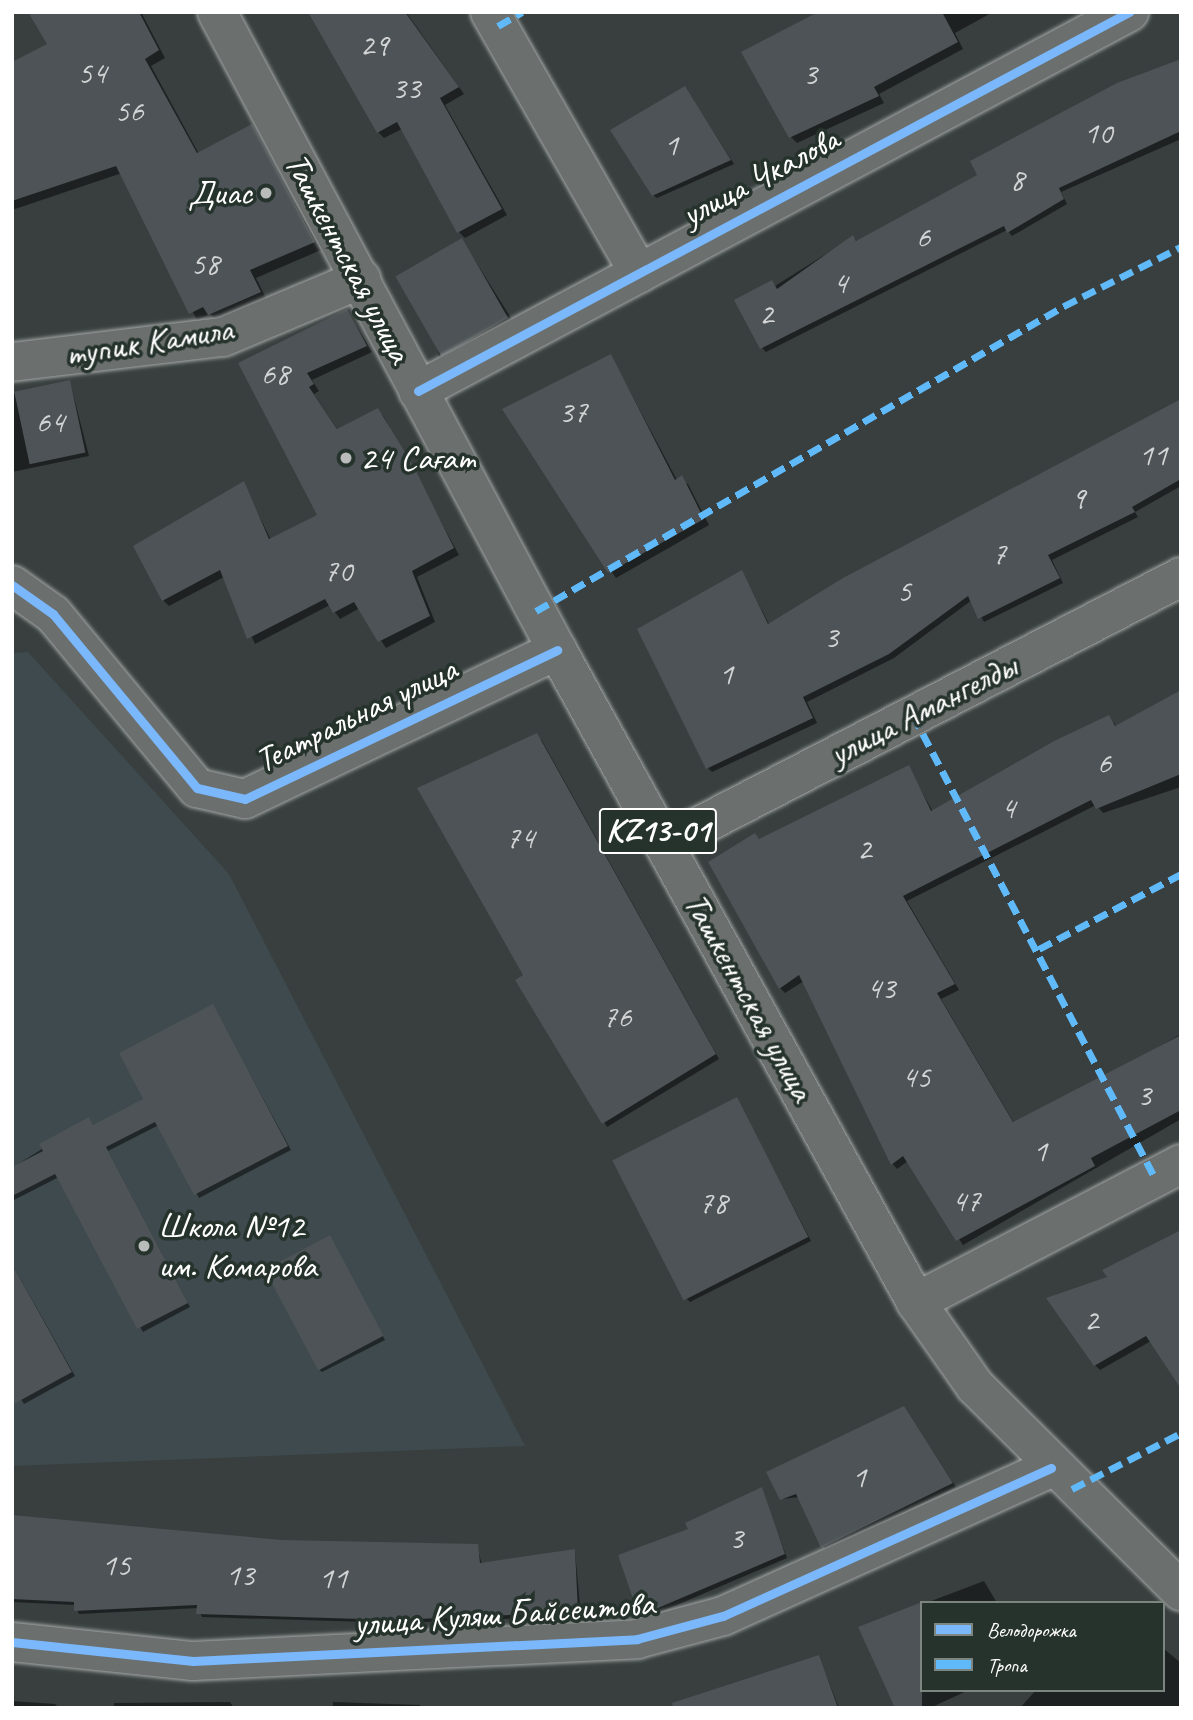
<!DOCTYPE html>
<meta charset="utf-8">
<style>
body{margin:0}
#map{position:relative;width:1193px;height:1720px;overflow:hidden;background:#383f3e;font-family:Caveat,sans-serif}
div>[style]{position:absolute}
.built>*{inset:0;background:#3e4a4d}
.shadow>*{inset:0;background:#0007}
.building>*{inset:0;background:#4d5356;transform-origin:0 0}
.roads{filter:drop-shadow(0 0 2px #a5a9a8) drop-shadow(0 0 2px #a5a9a8)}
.minor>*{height:38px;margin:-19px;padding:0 19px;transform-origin:19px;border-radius:19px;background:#6b6f6e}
.major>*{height:38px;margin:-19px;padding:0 19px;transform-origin:19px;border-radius:19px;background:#6b6f6e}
.quiet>*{height:7px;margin-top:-3.5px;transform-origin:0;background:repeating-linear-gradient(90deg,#60bafa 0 14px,transparent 0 21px)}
.cycleway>*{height:9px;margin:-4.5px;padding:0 4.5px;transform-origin:4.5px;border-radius:4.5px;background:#7ab7fb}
.dots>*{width:19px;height:19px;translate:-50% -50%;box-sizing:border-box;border:4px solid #26332d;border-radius:50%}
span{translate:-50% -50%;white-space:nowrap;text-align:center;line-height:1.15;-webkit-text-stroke:7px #26332d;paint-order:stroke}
.number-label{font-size:32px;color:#d2d4d5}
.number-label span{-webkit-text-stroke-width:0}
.shield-label span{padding:2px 5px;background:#26332d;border:2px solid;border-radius:5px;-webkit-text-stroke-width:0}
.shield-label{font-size:33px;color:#fff;font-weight:700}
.street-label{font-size:35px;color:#fff}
.poi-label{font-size:35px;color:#fff}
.right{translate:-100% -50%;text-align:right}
.left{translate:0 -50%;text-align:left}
.frame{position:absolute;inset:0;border:14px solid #fff;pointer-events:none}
.legend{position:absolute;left:920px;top:1601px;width:245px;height:91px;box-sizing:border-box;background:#26332d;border:2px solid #7d8581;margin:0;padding:9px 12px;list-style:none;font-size:21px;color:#fff}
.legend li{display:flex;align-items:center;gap:14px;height:35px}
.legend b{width:35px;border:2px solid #7d8581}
</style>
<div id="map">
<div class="built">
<div style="clip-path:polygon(28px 652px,229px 874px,525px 1446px,12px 1466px,12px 653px)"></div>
</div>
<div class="shadow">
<div style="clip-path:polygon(46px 12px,141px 12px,165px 58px,151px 66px,199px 154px,252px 126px,321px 250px,256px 278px,267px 300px,217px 321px,210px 314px,197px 320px,122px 173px,12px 210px,12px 64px,50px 45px)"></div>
<div style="clip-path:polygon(310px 12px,406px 12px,464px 94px,445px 105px,507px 215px,465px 238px,459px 232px,402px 129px,384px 138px,378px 132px)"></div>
<div style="clip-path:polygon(838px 12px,993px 12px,955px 33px,963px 49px,879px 94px,884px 103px,797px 143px,790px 136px)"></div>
<div style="clip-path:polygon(1181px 63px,1181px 139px,1061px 192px,1067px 204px,1012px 236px,1007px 230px,766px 352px,762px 348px,775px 286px,853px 237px,858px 242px)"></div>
<div style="clip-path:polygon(688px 92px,734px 164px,657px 198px,653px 195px)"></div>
<div style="clip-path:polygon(462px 240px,520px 332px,451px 368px,438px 355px)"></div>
<div style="clip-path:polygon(347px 311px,372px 352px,312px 380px,319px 391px,314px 394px,338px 430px,378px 410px,384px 417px,459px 555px,417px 577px,435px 622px,386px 648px,360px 608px,340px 619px,330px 605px,255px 644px,224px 577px,169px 606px,163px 600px,243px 483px,271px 540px,319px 516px,240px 364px)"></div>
<div style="clip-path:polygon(611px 356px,677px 480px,688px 484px,709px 525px,616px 578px,504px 410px)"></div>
<div style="clip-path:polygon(70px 382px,89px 456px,12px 472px,12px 394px)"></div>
<div style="clip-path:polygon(1181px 401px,1181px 486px,1135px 512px,1138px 517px,1052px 560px,1063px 583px,984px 622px,972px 600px,894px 658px,807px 702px,817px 723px,712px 772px,708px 768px,742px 572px,770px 626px)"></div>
<div style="clip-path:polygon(1181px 692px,1181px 787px,1103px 813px,1096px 805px,907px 901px,959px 990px,941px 999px,1014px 1123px,1061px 1103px,1181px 1034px,1181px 1119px,963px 1245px,908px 1161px,897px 1169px,892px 1163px,804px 981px,785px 993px,780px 988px,710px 863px,755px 835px,760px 840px,908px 767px,933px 812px,1109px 717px,1117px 727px)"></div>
<div style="clip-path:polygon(541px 739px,719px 1059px,607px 1127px,525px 975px)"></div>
<div style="clip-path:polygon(213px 1006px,291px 1150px,199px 1198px,159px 1125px,108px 1151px,190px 1307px,143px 1332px,59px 1177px,12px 1201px,12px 1168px,89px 1119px,94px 1126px,145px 1100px)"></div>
<div style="clip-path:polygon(737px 1099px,811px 1241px,690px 1302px,686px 1298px)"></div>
<div style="clip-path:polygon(330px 1237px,385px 1340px,322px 1372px,318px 1369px)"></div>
<div style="clip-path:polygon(12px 1264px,75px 1376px,24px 1404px,12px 1385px)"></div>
<div style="clip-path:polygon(1110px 1278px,1151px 1341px,1100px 1370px,1095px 1365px)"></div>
<div style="clip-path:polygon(907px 1412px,956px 1487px,826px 1551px,800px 1497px,781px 1499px)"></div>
<div style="clip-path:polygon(761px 1489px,787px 1558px,644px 1619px,640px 1615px,691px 1530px)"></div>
<div style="clip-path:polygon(12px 1517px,282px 1541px,477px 1546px,482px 1565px,575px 1551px,581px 1616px,399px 1623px,202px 1617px,198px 1608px,79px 1614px,75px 1605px,12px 1602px)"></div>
<div style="clip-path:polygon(984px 1581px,997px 1603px,926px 1603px)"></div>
<div style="clip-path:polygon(1163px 1648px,1181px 1663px,1181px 1708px,1020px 1708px,1036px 1690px,1163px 1690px)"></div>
<div style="clip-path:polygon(819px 1657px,839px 1708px,715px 1708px)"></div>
<div style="clip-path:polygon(922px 1690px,969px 1690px,930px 1708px,897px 1708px)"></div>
<div style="clip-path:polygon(12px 1701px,55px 1704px,59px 1708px,12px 1708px)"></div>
<div style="clip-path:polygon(230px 1702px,234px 1708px,114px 1708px,114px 1703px)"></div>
<div style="clip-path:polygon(333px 1702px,420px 1705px,423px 1708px,333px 1708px)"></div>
</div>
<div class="building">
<div style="clip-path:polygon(28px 12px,139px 12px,159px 50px,145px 59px,197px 153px,252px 124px,315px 242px,250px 270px,261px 292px,208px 315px,203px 307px,189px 314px,116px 166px,12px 201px,12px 62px,47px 44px)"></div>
<div style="clip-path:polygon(308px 12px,405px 12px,459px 87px,440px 98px,502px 209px,457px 233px,397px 122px,377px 133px)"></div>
<div style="clip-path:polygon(818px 12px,942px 12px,958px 42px,874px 87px,879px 96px,789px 138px,741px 52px)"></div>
<div style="clip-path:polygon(1181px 59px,1181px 131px,1059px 188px,1064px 199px,1007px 233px,1004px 226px,760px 349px,734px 300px,772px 280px,777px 289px,853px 235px,856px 241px,977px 175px,970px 161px,1117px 83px)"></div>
<div style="clip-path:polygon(685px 86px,731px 160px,652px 196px,610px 130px)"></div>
<div style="left:462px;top:238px;width:92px;height:77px;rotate:60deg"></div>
<div style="clip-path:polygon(347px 309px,367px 346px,307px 373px,314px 384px,309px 387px,337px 429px,378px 408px,414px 467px,454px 548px,412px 571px,430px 616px,378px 642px,354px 602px,333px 613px,325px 599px,247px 639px,220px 570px,162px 601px,133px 546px,244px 481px,269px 539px,317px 515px,238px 363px)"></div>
<div style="clip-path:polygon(611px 354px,675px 480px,682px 475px,704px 519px,608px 573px,502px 409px)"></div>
<div style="left:70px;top:380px;width:74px;height:57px;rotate:78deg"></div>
<div style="clip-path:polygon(1181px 399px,1181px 479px,1132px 507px,1135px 512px,1048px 555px,1060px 578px,978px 619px,968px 596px,889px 654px,803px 697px,813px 718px,706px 769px,637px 629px,742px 570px,768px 624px,843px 578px)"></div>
<div style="clip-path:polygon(1181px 690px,1181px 774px,1096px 809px,1091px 800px,903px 896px,955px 984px,937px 993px,1013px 1122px,1181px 1035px,1181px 1110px,1091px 1158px,1095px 1166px,956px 1241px,903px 1156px,891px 1165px,799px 975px,779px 989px,708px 862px,755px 833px,759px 839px,909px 765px,931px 811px,1056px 740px,1109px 715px,1115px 726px)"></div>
<div style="clip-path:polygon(537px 733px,716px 1054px,602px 1124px,515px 980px,523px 975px,417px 788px)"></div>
<div style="clip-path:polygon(213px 1004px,288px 1146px,194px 1195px,155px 1122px,106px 1147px,188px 1303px,137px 1329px,55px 1174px,12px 1196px,12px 1167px,43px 1151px,39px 1144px,89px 1117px,93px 1125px,143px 1099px,119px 1053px)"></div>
<div style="left:737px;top:1097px;width:157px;height:140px;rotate:63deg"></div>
<div style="clip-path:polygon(1181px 1230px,1181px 1389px,1146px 1336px,1094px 1366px,1046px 1298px,1107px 1277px,1102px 1270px)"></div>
<div style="left:330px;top:1235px;width:114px;height:74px;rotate:62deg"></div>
<div style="clip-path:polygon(12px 1264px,72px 1372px,12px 1405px)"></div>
<div style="clip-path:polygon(904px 1406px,953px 1483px,821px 1548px,796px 1494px,780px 1500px,766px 1472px)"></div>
<div style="clip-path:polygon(762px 1487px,785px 1554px,639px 1616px,618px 1555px,688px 1529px,685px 1523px)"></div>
<div style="clip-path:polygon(12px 1515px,282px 1540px,478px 1544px,480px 1563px,575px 1549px,578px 1612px,394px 1620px,196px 1614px,197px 1605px,74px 1611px,74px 1602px,12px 1599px)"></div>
<div style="clip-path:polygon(922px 1602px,922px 1708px,895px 1708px,858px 1627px)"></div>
<div style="clip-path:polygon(819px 1655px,838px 1708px,673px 1708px,672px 1703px)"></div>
</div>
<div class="roads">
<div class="minor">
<div style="left:490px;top:12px;width:301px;rotate:60.3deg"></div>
<div style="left:12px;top:362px;width:212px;rotate:-6.8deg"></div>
<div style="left:223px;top:337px;width:150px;rotate:-22.8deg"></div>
<div style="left:418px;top:391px;width:806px;rotate:-28.06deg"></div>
<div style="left:12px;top:585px;width:50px;rotate:35.3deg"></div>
<div style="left:53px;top:614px;width:226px;rotate:50.4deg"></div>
<div style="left:197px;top:788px;width:49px;rotate:12.9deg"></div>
<div style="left:245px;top:799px;width:346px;rotate:-25.5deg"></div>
<div style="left:665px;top:844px;width:581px;rotate:-27.36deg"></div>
<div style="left:916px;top:1302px;width:299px;rotate:-27.5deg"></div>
<div style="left:12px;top:1642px;width:182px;rotate:6deg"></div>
<div style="left:193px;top:1661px;width:445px;rotate:-2.8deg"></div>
<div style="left:637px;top:1639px;width:89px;rotate:-15deg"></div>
<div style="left:723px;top:1616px;width:360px;rotate:-24.3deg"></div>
</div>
<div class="major">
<div style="left:217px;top:12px;width:723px;rotate:61.95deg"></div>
<div style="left:557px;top:650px;width:744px;rotate:61.16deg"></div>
<div style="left:916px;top:1302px;width:103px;rotate:54.9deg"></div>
<div style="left:975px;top:1386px;width:291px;rotate:44.9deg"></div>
</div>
</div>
<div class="quiet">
<div style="left:498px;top:26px;width:28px;rotate:-30deg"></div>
<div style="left:536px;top:611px;width:610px;rotate:-30.01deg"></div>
<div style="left:1064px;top:306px;width:131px;rotate:-26.8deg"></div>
<div style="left:913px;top:715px;width:522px;rotate:62.4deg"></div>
<div style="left:1039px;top:949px;width:161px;rotate:-27.8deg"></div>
<div style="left:1072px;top:1489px;width:123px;rotate:-27.2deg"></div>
</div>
<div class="cycleway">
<div style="left:418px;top:391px;width:806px;rotate:-28.06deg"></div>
<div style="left:12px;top:585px;width:50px;rotate:35.3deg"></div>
<div style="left:53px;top:614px;width:226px;rotate:50.4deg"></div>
<div style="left:197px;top:788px;width:49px;rotate:12.9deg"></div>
<div style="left:245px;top:799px;width:346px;rotate:-25.5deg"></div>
<div style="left:12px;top:1642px;width:182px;rotate:6deg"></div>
<div style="left:193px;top:1661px;width:445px;rotate:-2.8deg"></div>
<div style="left:637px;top:1639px;width:89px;rotate:-15deg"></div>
<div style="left:723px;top:1616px;width:360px;rotate:-24.3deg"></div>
</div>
<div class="dots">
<div style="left:266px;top:193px;background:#b9bcbb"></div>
<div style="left:346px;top:458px;background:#b9bcbb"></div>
<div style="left:144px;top:1246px;background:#b9bcbb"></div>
</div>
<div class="number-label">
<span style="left:374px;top:45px">29</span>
<span style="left:92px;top:73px">54</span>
<span style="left:810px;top:74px">3</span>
<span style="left:406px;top:88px">33</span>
<span style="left:129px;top:111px">56</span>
<span style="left:1098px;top:133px">10</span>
<span style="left:671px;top:145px">1</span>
<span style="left:1017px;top:180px">8</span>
<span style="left:923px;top:237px">6</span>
<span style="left:205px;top:264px">58</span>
<span style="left:840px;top:283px">4</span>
<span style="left:766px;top:314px">2</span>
<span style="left:275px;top:374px">68</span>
<span style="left:573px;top:412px">37</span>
<span style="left:50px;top:422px">64</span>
<span style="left:1153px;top:455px">11</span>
<span style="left:1078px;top:498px">9</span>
<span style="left:999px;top:554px">7</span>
<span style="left:338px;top:571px">70</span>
<span style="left:904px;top:591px">5</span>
<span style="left:831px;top:637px">3</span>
<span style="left:726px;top:674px">1</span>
<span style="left:1104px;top:763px">6</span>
<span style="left:1008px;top:808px">4</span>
<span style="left:520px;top:838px">74</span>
<span style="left:864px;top:849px">2</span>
<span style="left:881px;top:988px">43</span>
<span style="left:617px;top:1017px">76</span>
<span style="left:916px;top:1077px">45</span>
<span style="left:1144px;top:1095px">3</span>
<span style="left:1040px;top:1151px">1</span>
<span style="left:966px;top:1201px">47</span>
<span style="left:713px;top:1203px">78</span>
<span style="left:1091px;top:1320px">2</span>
<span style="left:859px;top:1477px">1</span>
<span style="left:736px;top:1538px">3</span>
<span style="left:116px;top:1565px">15</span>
<span style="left:240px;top:1575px">13</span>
<span style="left:333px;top:1578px">11</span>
</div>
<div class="shield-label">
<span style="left:658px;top:831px">KZ13-01</span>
</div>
<div class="street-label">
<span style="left:760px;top:177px;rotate:-28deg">улица Чкалова</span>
<span style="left:348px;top:258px;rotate:62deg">Ташкентская улица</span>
<span style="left:149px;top:342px;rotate:-9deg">тупик Камила</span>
<span style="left:923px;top:710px;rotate:-27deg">улица Амангелды</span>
<span style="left:356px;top:715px;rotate:-26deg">Театральная улица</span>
<span style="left:749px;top:997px;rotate:61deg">Ташкентская улица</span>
<span style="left:504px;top:1614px;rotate:-4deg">улица Куляш Байсеитова</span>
</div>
<div class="poi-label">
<span class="right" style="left:252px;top:193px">Диас</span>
<span class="left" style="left:360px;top:458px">24 Сағат</span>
<span class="left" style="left:158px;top:1246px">Школа №12<br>им. Комарова</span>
</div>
<div class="frame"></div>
<ul class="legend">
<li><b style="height:9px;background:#7ab7fb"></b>Велодорожка</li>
<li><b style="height:9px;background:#60bafa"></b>Тропа</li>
</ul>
</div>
